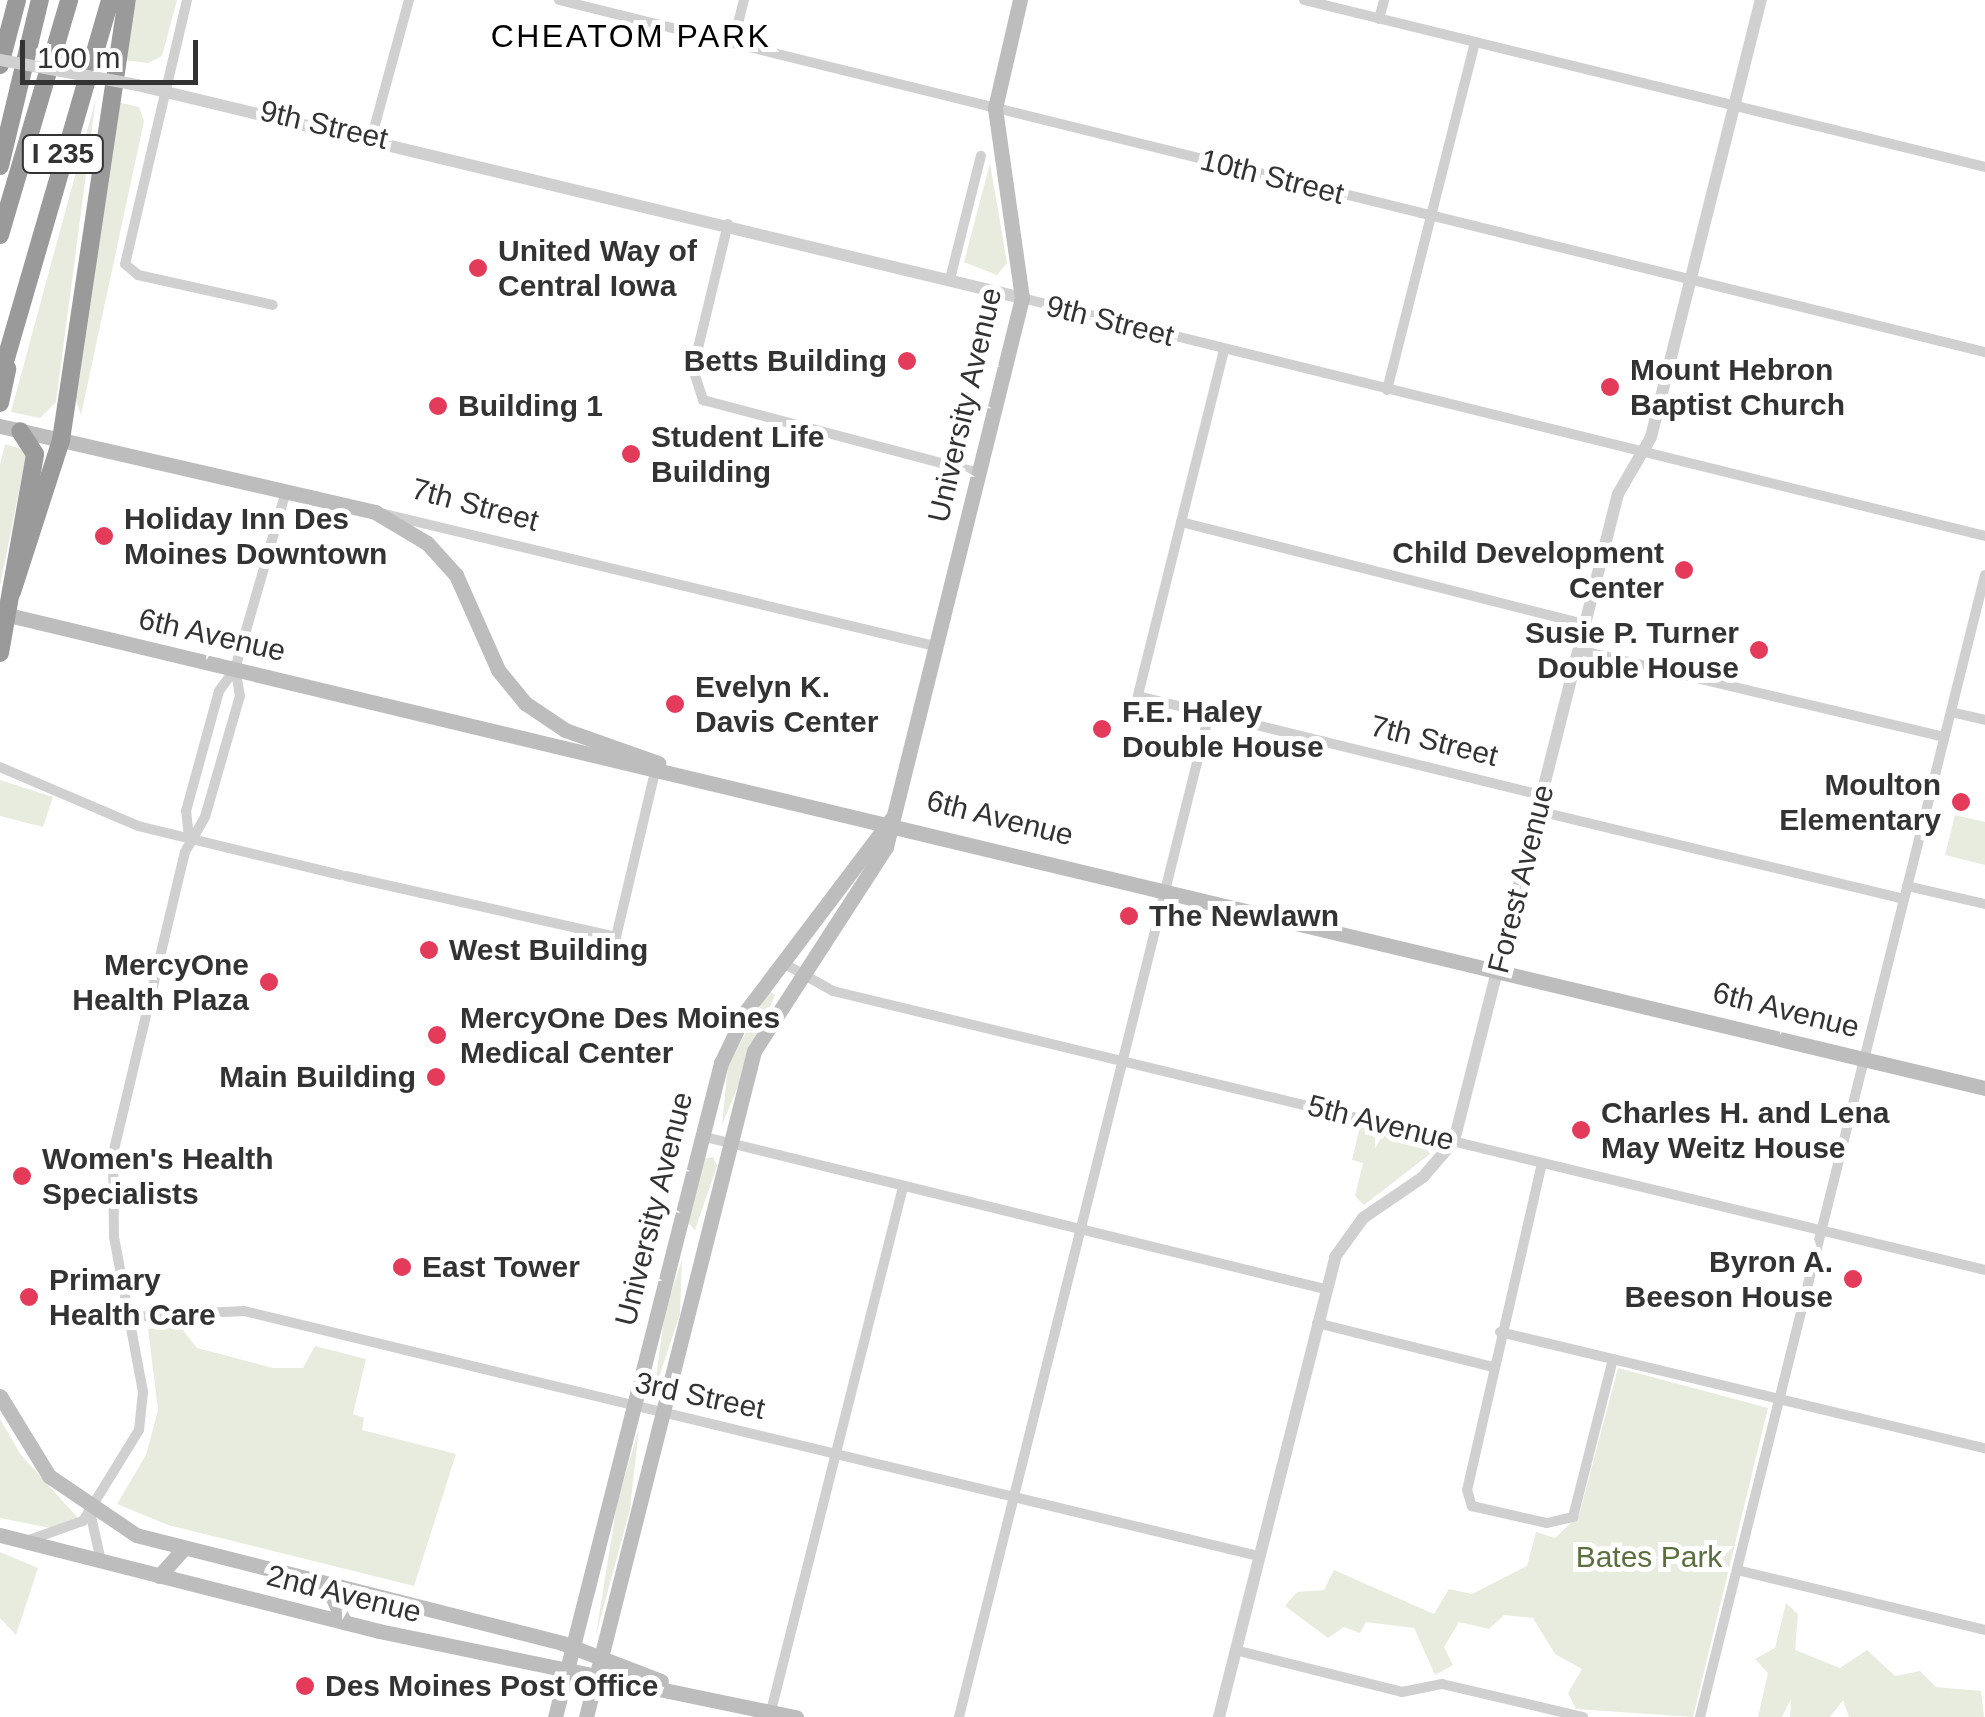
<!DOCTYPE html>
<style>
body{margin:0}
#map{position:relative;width:1985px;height:1717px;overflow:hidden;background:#fff;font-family:Helvetica,sans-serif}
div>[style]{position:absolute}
.green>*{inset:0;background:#e7ecdf}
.minor>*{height:10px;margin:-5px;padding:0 5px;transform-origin:5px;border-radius:5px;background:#d0d0d0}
.tertiary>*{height:12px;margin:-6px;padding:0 6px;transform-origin:6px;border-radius:6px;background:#d0d0d0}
.secondary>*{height:15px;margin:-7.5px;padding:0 7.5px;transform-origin:7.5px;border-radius:7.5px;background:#bdbdbd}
.motorway>*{height:18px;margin:-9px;padding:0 9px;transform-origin:9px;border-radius:9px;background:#9a9a9a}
.tertiary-bridge>*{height:12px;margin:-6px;padding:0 6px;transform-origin:6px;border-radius:6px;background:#d0d0d0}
.dots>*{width:28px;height:28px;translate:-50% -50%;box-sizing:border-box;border:5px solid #fff;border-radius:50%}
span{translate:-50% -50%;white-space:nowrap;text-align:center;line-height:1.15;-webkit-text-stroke:10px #fff;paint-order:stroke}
.shield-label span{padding:2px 8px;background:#fff;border:2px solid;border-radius:8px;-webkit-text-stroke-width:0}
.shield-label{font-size:28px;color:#333;font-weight:700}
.street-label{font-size:30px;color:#333}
.poi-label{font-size:30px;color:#333;font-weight:700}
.left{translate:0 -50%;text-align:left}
.right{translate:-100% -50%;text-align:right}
.park-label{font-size:30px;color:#5b6f3f}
.neighbourhood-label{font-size:32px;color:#000;letter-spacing:2.5px}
.scale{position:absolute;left:20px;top:40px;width:178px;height:45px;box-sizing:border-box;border:5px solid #333;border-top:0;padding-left:12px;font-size:30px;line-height:35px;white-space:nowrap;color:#333;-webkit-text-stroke:8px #fff;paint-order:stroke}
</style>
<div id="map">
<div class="green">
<div style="clip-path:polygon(136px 0,177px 0,162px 56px,148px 63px,124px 60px)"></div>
<div style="clip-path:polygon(96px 98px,56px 402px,40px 418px,11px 412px)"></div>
<div style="clip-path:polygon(117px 102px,139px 107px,144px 121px,81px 415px,75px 397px)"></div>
<div style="clip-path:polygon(990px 163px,1007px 263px,997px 275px,964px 262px)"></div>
<div style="clip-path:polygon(5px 444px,27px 451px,0 586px,0 465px)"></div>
<div style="clip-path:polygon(0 780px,53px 797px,43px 827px,0 816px)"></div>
<div style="clip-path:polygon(1955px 815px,1985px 822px,1985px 865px,1945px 855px)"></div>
<div style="clip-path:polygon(769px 991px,775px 995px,722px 1125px,728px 1065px)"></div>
<div style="clip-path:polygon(1360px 1126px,1421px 1141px,1430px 1154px,1364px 1205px,1355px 1196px,1363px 1163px,1352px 1160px)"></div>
<div style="clip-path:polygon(713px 1157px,717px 1166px,695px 1230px,687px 1222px,703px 1159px)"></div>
<div style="clip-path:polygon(682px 1260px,680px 1314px,654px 1392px,665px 1311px)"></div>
<div style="clip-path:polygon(178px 1324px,197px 1348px,273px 1368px,303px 1368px,315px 1346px,366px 1359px,353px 1414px,364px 1418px,362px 1430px,456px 1454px,414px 1586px,168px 1525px,117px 1504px,146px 1455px,158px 1410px,148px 1329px)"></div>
<div style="clip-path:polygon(1618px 1368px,1768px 1408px,1693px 1717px,1576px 1709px,1568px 1693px,1582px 1669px,1555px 1654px,1533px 1618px,1504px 1615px,1489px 1629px,1459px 1622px,1444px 1647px,1453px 1665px,1435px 1675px,1414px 1628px,1366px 1622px,1360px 1633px,1344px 1627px,1328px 1638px,1285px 1606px,1297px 1592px,1324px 1590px,1334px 1570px,1434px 1614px,1449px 1589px,1472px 1594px,1527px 1566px,1536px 1532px,1555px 1538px,1579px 1515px)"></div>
<div style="clip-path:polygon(0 1419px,21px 1455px,78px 1518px,50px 1528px,0 1518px)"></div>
<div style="clip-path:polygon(639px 1428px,630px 1509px,596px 1635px,617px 1503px)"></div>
<div style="clip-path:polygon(0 1552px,38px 1568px,16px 1635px,0 1618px)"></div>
<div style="clip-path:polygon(1786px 1603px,1798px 1614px,1795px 1650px,1840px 1668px,1867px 1650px,1895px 1676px,1920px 1671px,1936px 1687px,1981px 1691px,1984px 1717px,1849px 1717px,1843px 1700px,1830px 1717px,1790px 1717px,1791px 1699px,1782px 1717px,1758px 1717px,1768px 1673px,1755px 1659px,1775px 1648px)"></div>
</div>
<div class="minor">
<div style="left:187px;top:0;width:271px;rotate:103.2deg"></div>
<div style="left:125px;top:264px;width:17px;rotate:40deg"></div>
<div style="left:138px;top:275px;width:138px;rotate:12.5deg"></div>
<div style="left:559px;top:0;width:1469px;rotate:13.87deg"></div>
<div style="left:1304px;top:0;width:701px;rotate:13.78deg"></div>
<div style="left:1379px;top:19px;width:20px;rotate:-75deg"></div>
<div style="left:733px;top:43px;width:44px;rotate:-75.7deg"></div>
<div style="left:372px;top:136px;width:141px;rotate:-74.8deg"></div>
<div style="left:728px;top:224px;width:149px;rotate:103.6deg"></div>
<div style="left:693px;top:369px;width:33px;rotate:72deg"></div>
<div style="left:703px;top:400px;width:285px;rotate:14.8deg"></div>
<div style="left:950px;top:279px;width:127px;rotate:-75.9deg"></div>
<div style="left:1022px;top:298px;width:992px;rotate:13.88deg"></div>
<div style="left:1224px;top:350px;width:357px;rotate:104deg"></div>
<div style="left:1138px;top:696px;width:416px;rotate:13.8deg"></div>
<div style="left:1387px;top:390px;width:359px;rotate:-75.8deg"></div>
<div style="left:376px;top:512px;width:575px;rotate:13.48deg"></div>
<div style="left:1181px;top:522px;width:417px;rotate:14.2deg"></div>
<div style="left:1579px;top:650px;width:375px;rotate:13.4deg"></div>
<div style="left:1951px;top:712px;width:35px;rotate:13deg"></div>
<div style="left:0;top:767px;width:150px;rotate:23.1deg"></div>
<div style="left:138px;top:826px;width:208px;rotate:13.6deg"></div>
<div style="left:1538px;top:811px;width:376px;rotate:13.5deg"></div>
<div style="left:189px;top:838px;width:27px;rotate:-96deg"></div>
<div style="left:186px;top:811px;width:124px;rotate:-74.6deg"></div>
<div style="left:219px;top:691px;width:27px;rotate:-54deg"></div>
<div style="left:235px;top:669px;width:185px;rotate:-74deg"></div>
<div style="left:346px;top:876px;width:277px;rotate:12.7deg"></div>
<div style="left:616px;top:937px;width:178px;rotate:-76.7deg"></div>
<div style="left:1907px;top:886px;width:80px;rotate:13deg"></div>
<div style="left:783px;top:963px;width:57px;rotate:29.2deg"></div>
<div style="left:833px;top:991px;width:1185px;rotate:13.61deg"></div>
<div style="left:701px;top:1136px;width:642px;rotate:13.78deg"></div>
<div style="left:1542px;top:1163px;width:335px;rotate:102.9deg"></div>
<div style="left:1467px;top:1490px;width:17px;rotate:73deg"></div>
<div style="left:1472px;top:1506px;width:77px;rotate:12.8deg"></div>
<div style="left:1547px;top:1523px;width:27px;rotate:-13deg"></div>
<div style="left:1573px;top:1517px;width:163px;rotate:-75.8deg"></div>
<div style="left:130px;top:1317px;width:114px;rotate:-3deg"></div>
<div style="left:244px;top:1311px;width:1043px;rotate:13.58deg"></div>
<div style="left:1317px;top:1323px;width:182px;rotate:14deg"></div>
<div style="left:1500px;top:1332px;width:499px;rotate:13.5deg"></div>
<div style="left:90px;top:1512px;width:50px;rotate:77.3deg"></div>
<div style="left:29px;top:1540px;width:57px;rotate:-19.4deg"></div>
<div style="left:83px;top:1521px;width:107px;rotate:-58.4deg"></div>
<div style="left:139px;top:1430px;width:38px;rotate:-84deg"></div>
<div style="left:143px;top:1392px;width:158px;rotate:-100.6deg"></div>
<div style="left:114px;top:1237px;width:83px;rotate:-90.7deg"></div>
<div style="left:113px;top:1154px;width:310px;rotate:-76.6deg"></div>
<div style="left:185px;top:852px;width:40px;rotate:-60.3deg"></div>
<div style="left:205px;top:817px;width:126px;rotate:-73.9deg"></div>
<div style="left:240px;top:696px;width:27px;rotate:-100deg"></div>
<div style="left:1737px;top:1570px;width:255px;rotate:13.6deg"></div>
<div style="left:1235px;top:1650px;width:172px;rotate:14.1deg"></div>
<div style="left:1402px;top:1692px;width:41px;rotate:-11.3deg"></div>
<div style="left:1442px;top:1684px;width:145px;rotate:13.2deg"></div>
<div style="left:771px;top:1711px;width:540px;rotate:-75.86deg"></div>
<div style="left:959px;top:1717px;width:1034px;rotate:-76deg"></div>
<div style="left:1700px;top:1717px;width:1177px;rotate:-75.99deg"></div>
</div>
<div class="tertiary">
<div style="left:137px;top:85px;width:910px;rotate:13.53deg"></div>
<div style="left:1219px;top:1717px;width:474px;rotate:-75.8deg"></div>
<div style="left:1335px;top:1257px;width:48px;rotate:-54.3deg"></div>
<div style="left:1363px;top:1218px;width:73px;rotate:-34.3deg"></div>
<div style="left:1423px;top:1177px;width:48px;rotate:-49.3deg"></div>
<div style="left:1454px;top:1141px;width:667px;rotate:-75.78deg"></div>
<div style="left:1618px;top:494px;width:66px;rotate:-59.9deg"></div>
<div style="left:1651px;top:437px;width:451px;rotate:-75.9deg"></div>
</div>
<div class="secondary">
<div style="left:0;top:426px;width:385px;rotate:12.9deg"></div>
<div style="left:375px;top:512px;width:61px;rotate:30.8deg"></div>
<div style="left:427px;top:543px;width:43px;rotate:47.8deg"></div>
<div style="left:456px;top:575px;width:104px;rotate:66.1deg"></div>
<div style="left:498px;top:670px;width:43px;rotate:50.7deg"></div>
<div style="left:525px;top:703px;width:48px;rotate:34deg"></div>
<div style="left:565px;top:730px;width:99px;rotate:19.5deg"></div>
<div style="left:0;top:613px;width:2041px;rotate:13.46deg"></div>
<div style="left:0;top:1396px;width:94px;rotate:58.5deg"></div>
<div style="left:49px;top:1476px;width:105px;rotate:34.1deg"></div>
<div style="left:136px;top:1535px;width:439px;rotate:14.2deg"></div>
<div style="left:562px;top:1643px;width:106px;rotate:21deg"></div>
<div style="left:0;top:1535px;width:391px;rotate:14.2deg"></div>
<div style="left:379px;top:1631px;width:426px;rotate:11.7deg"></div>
<div style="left:159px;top:1576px;width:38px;rotate:-48deg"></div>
<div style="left:327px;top:1585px;width:41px;rotate:65.3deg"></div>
<div style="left:555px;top:1717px;width:675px;rotate:-75.76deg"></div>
<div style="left:721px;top:1063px;width:58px;rotate:-64.3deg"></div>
<div style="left:746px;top:1011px;width:241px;rotate:-52.9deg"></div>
<div style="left:586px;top:1717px;width:687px;rotate:-75.84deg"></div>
<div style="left:754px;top:1051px;width:243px;rotate:-57.1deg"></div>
<div style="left:886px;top:847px;width:566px;rotate:-76.09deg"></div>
<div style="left:1022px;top:298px;width:192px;rotate:-98.1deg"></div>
<div style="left:995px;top:108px;width:111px;rotate:-77deg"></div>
</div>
<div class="motorway">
<div style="left:0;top:65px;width:67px;rotate:-75.3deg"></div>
<div style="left:0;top:166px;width:171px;rotate:-76.5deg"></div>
<div style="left:0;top:235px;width:245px;rotate:-73.6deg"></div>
<div style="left:0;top:379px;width:395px;rotate:-73.8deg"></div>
<div style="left:0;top:403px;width:35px;rotate:-78deg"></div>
<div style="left:12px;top:592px;width:160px;rotate:-72.1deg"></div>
<div style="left:61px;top:440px;width:445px;rotate:-81.5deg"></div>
<div style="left:0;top:653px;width:202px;rotate:-80deg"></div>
<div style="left:35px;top:454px;width:27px;rotate:-123deg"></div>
</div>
<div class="tertiary-bridge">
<div style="left:0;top:60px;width:139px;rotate:10.3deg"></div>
</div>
<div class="dots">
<div style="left:478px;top:268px;background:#e43b5b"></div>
<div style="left:907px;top:361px;background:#e43b5b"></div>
<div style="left:1610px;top:387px;background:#e43b5b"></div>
<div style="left:438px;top:406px;background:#e43b5b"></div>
<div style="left:631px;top:454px;background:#e43b5b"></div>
<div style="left:104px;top:536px;background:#e43b5b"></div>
<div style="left:1684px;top:570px;background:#e43b5b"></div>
<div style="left:1759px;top:650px;background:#e43b5b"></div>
<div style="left:675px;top:704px;background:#e43b5b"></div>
<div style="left:1102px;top:729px;background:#e43b5b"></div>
<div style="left:1961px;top:802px;background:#e43b5b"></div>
<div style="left:1129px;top:916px;background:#e43b5b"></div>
<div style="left:429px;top:950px;background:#e43b5b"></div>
<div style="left:269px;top:982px;background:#e43b5b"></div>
<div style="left:437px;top:1035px;background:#e43b5b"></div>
<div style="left:436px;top:1077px;background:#e43b5b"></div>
<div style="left:1581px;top:1130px;background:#e43b5b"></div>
<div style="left:22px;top:1176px;background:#e43b5b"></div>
<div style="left:402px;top:1267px;background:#e43b5b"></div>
<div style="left:1853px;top:1279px;background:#e43b5b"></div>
<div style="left:29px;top:1297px;background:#e43b5b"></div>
<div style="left:305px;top:1686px;background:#e43b5b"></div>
</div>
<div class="shield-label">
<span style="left:63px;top:154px">I 235</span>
</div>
<div class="street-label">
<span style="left:324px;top:125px;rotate:13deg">9th Street</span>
<span style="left:1272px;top:177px;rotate:14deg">10th Street</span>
<span style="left:1110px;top:321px;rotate:14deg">9th Street</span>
<span style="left:965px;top:405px;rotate:-77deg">University Avenue</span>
<span style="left:475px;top:505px;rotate:15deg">7th Street</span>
<span style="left:212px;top:635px;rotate:13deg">6th Avenue</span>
<span style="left:1434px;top:741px;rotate:14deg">7th Street</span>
<span style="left:1000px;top:818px;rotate:14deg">6th Avenue</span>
<span style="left:1521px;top:879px;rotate:-76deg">Forest Avenue</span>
<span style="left:1786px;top:1010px;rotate:14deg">6th Avenue</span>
<span style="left:1381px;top:1123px;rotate:14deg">5th Avenue</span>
<span style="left:654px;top:1209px;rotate:-76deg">University Avenue</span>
<span style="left:700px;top:1396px;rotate:12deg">3rd Street</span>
<span style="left:344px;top:1594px;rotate:14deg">2nd Avenue</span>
</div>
<div class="poi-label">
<span class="left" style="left:498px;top:268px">United Way of<br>Central Iowa</span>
<span class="right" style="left:887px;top:361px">Betts Building</span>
<span class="left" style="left:1630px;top:387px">Mount Hebron<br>Baptist Church</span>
<span class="left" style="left:458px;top:406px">Building 1</span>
<span class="left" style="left:651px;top:454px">Student Life<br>Building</span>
<span class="left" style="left:124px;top:536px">Holiday Inn Des<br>Moines Downtown</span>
<span class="right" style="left:1664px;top:570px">Child Development<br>Center</span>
<span class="right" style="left:1739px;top:650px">Susie P. Turner<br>Double House</span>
<span class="left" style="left:695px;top:704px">Evelyn K.<br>Davis Center</span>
<span class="left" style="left:1122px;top:729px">F.E. Haley<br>Double House</span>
<span class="right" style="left:1941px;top:802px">Moulton<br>Elementary</span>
<span class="left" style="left:1149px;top:916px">The Newlawn</span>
<span class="left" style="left:449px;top:950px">West Building</span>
<span class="right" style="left:249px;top:982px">MercyOne<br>Health Plaza</span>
<span class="left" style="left:460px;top:1035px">MercyOne Des Moines<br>Medical Center</span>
<span class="right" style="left:416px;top:1077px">Main Building</span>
<span class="left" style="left:1601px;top:1130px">Charles H. and Lena<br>May Weitz House</span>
<span class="left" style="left:42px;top:1176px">Women's Health<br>Specialists</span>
<span class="right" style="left:1833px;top:1279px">Byron A.<br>Beeson House</span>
<span class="left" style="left:422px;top:1267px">East Tower</span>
<span class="left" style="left:49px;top:1297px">Primary<br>Health Care</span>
<span class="left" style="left:325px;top:1686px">Des Moines Post Office</span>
</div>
<div class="park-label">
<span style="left:1649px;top:1557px">Bates Park</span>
</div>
<div class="neighbourhood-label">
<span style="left:631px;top:36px">CHEATOM PARK</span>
</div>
<div class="scale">100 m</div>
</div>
